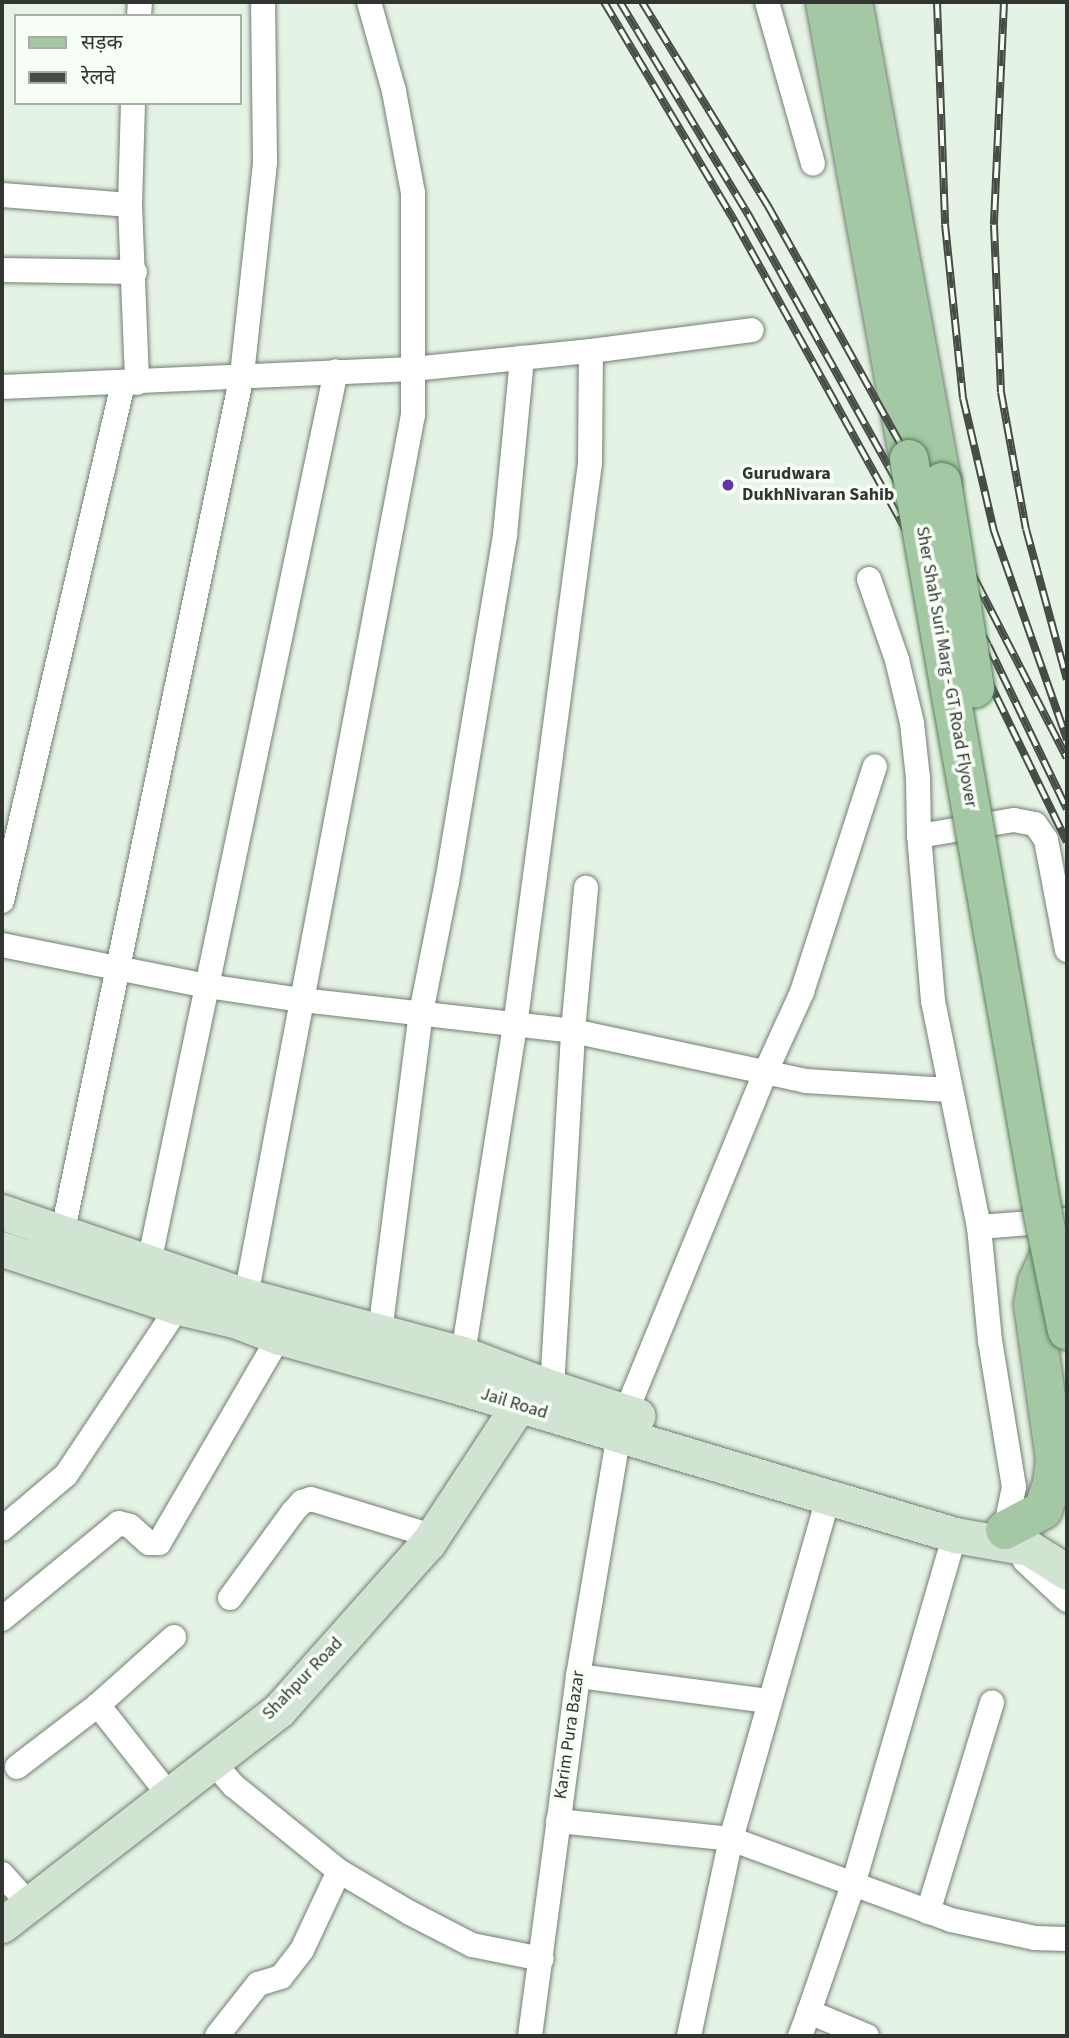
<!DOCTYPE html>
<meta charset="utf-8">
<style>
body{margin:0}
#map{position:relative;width:1069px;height:2038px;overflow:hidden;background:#e5f3e5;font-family:"Source Sans 3","Noto Sans Devanagari",sans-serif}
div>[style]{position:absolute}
.roads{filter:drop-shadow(0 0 2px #727e72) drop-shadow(0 0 2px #727e72)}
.street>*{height:24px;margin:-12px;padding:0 12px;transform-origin:12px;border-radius:12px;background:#fff}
.secondary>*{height:35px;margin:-17.5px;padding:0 17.5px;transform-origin:17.5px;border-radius:17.5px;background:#d1e3d1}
.primary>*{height:38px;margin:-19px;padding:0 19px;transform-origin:19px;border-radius:19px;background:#a4c8a4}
.rail>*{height:8px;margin-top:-4px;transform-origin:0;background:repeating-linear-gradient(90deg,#f6fef6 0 16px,#464c46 0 32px);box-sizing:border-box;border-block:2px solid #464c46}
.bridges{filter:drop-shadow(0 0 2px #547d54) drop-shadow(0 0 2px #547d54)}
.primary-bridge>*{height:38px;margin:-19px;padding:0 19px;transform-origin:19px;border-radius:19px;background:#a4c8a4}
.dots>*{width:19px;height:19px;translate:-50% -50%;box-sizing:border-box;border:4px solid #f6fef6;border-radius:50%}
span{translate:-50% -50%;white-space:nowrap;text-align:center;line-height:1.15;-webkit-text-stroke:7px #f6fef6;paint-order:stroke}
.poi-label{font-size:18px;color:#313631;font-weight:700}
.left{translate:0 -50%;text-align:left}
.street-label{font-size:18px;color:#313631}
.frame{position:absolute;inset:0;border:4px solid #313631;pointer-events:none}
.legend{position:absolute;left:14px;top:14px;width:228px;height:91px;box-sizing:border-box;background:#f6fef6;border:2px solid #a7aea7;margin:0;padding:9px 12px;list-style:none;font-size:21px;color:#313631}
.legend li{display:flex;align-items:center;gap:14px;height:35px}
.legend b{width:35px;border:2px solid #a7aea7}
</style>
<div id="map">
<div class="roads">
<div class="street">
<div style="left:767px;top:2px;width:168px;rotate:74.1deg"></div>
<div style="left:139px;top:16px;width:14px;rotate:-86deg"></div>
<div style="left:133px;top:103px;width:102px;rotate:91.7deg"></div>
<div style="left:130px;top:205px;width:178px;rotate:87.7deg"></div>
<div style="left:2px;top:195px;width:128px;rotate:4.5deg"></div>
<div style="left:2px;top:270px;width:133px;rotate:0.9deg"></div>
<div style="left:2px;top:387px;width:411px;rotate:-2.5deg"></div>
<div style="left:413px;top:369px;width:179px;rotate:-5.8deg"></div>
<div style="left:591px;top:351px;width:162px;rotate:-7.4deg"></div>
<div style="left:869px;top:579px;width:86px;rotate:70.9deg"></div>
<div style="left:897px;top:660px;width:65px;rotate:76.6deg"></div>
<div style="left:912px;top:723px;width:55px;rotate:83.8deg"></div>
<div style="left:918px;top:778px;width:58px;rotate:89deg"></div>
<div style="left:2px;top:901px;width:531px;rotate:-76.83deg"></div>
<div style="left:2px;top:945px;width:209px;rotate:11.3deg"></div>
<div style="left:207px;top:986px;width:96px;rotate:8.4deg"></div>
<div style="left:302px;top:1000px;width:273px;rotate:6.5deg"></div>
<div style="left:573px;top:1031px;width:238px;rotate:12.1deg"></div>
<div style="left:806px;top:1081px;width:143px;rotate:3.6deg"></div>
<div style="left:979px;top:1227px;width:88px;rotate:-4.5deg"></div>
<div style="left:62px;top:1235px;width:879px;rotate:-78.18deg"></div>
<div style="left:242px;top:375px;width:214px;rotate:-83.8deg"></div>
<div style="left:265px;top:162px;width:160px;rotate:-90.7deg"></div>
<div style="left:149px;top:1263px;width:911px;rotate:-78.16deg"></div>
<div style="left:246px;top:1296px;width:897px;rotate:-79.27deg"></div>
<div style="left:413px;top:415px;width:222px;rotate:-90deg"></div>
<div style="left:413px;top:193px;width:104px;rotate:-100.6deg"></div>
<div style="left:394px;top:91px;width:92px;rotate:-105.7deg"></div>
<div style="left:380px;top:1332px;width:322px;rotate:-82.7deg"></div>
<div style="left:421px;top:1013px;width:134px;rotate:-78.8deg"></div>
<div style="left:447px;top:882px;width:352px;rotate:-80.5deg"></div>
<div style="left:505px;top:535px;width:178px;rotate:-84.5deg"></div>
<div style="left:463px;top:1354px;width:332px;rotate:-81deg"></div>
<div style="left:515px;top:1026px;width:568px;rotate:-82.41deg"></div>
<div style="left:590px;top:463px;width:112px;rotate:-89.5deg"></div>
<div style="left:552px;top:1388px;width:358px;rotate:-86.6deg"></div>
<div style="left:573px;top:1031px;width:144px;rotate:-84.8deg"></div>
<div style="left:626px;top:1412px;width:366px;rotate:-67.7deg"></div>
<div style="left:765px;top:1073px;width:89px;rotate:-65.4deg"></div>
<div style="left:802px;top:992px;width:237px;rotate:-72.1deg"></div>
<div style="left:2px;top:1529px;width:84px;rotate:-40.2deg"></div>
<div style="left:66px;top:1475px;width:202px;rotate:-56.3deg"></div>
<div style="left:1005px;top:1530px;width:44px;rotate:-78.2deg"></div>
<div style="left:1014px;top:1487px;width:148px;rotate:-99.3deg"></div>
<div style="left:990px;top:1341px;width:115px;rotate:-95.5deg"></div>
<div style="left:979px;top:1227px;width:231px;rotate:-101.5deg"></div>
<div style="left:933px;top:1001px;width:166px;rotate:-94.8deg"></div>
<div style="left:919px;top:836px;width:96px;rotate:-9.6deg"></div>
<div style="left:1014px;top:820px;width:21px;rotate:11deg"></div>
<div style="left:1035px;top:824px;width:19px;rotate:55deg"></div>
<div style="left:1046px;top:840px;width:112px;rotate:79.2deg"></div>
<div style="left:1025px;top:1561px;width:57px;rotate:42.9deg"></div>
<div style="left:230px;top:1598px;width:107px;rotate:-53.8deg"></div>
<div style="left:293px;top:1512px;width:13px;rotate:-48deg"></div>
<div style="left:302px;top:1502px;width:9px;rotate:-18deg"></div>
<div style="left:311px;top:1499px;width:127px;rotate:17deg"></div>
<div style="left:2px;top:1619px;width:151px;rotate:-39.4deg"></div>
<div style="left:119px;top:1523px;width:11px;rotate:15deg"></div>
<div style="left:130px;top:1526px;width:25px;rotate:42deg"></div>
<div style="left:149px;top:1543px;width:10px"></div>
<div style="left:159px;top:1543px;width:238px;rotate:-59.8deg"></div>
<div style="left:578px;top:1676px;width:193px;rotate:7.5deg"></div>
<div style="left:98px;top:1705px;width:102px;rotate:-41.8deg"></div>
<div style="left:212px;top:1761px;width:33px;rotate:49deg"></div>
<div style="left:234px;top:1786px;width:135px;rotate:39deg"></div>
<div style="left:339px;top:1871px;width:87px;rotate:115.1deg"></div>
<div style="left:302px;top:1950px;width:34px;rotate:128deg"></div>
<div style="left:281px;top:1977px;width:24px;rotate:163deg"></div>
<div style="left:258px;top:1984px;width:66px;rotate:128.3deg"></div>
<div style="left:17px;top:1767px;width:102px;rotate:-37.4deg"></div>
<div style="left:98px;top:1705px;width:115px;rotate:51.7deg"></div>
<div style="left:558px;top:1821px;width:174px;rotate:5.9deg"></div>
<div style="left:731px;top:1839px;width:234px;rotate:20.2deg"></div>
<div style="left:951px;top:1920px;width:86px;rotate:12.1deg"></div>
<div style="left:1035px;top:1938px;width:32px;rotate:2deg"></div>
<div style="left:339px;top:1871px;width:82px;rotate:30.6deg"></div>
<div style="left:410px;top:1913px;width:70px;rotate:27.3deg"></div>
<div style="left:472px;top:1945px;width:71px;rotate:11.3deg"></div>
<div style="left:2px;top:1874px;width:40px;rotate:48deg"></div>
<div style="left:928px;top:1912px;width:219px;rotate:-73deg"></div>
<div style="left:530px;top:2036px;width:363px;rotate:-82.4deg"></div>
<div style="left:578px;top:1676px;width:245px;rotate:-80.4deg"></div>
<div style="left:689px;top:2036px;width:201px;rotate:-78deg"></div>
<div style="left:731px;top:1839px;width:357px;rotate:-74.1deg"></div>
<div style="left:800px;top:2036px;width:26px;rotate:-69deg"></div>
<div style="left:867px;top:2036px;width:63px;rotate:-157.5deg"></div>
<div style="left:809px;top:2012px;width:134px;rotate:-70.9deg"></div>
<div style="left:853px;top:1885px;width:365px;rotate:-73.8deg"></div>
</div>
<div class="secondary">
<div style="left:2px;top:1212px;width:258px;rotate:19deg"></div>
<div style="left:246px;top:1296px;width:225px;rotate:15deg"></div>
<div style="left:463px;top:1354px;width:95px;rotate:20.9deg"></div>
<div style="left:552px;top:1388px;width:90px;rotate:18deg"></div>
<div style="left:2px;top:1249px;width:185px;rotate:18.2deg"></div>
<div style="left:178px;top:1307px;width:57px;rotate:13.1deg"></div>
<div style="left:234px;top:1320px;width:48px;rotate:20.7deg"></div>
<div style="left:279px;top:1337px;width:180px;rotate:15.4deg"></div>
<div style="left:453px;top:1385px;width:524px;rotate:16.64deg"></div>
<div style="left:955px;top:1535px;width:75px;rotate:10deg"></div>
<div style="left:1029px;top:1548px;width:45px;rotate:32.3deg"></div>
<div style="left:2px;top:1925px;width:351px;rotate:-37.8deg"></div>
<div style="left:279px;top:1710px;width:224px;rotate:-48.3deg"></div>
<div style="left:428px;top:1543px;width:164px;rotate:-56.7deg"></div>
</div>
<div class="primary">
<div style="left:825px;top:2px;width:465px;rotate:79.6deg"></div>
<div style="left:853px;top:2px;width:488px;rotate:79.5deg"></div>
<div style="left:1005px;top:1530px;width:43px;rotate:-27.8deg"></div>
<div style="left:1043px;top:1510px;width:28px;rotate:-71deg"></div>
<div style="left:1052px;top:1484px;width:25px;rotate:-83deg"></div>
<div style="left:1055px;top:1459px;width:156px;rotate:-98.1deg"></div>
<div style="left:1033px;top:1305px;width:23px;rotate:-80deg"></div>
<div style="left:1037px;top:1282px;width:33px;rotate:-65deg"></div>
</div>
</div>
<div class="rail">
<div style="left:604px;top:2px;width:256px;rotate:59.2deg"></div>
<div style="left:735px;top:222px;width:511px;rotate:60.98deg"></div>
<div style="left:983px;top:669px;width:192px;rotate:64.1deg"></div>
<div style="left:620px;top:2px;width:248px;rotate:58.9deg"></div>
<div style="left:748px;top:214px;width:493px;rotate:60.9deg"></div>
<div style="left:988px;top:645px;width:182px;rotate:64.3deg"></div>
<div style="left:642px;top:2px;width:240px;rotate:58.3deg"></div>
<div style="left:768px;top:206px;width:398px;rotate:60.9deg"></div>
<div style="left:962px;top:554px;width:229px;rotate:62.8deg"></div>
<div style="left:937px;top:2px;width:222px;rotate:87.9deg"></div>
<div style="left:945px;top:224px;width:175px;rotate:84.1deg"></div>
<div style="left:963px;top:398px;width:137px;rotate:76.9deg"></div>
<div style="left:994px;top:531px;width:221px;rotate:70.7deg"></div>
<div style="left:1004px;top:2px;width:223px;rotate:92.6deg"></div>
<div style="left:994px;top:225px;width:167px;rotate:87.6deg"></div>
<div style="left:1001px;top:392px;width:139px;rotate:79.7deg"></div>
<div style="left:1026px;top:529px;width:156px;rotate:74.8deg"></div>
</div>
<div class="bridges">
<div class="primary-bridge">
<div style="left:909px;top:459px;width:767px;rotate:79.94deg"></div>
<div style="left:1043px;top:1214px;width:119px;rotate:78.4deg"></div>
<div style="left:942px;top:482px;width:209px;rotate:80.9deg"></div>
</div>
</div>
<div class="dots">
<div style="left:728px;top:485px;background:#6433aa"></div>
</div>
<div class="poi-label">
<span class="left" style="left:742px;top:485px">Gurudwara<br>DukhNivaran Sahib</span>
</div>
<div class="street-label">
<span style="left:946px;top:667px;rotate:80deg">Sher Shah Suri Marg - GT Road Flyover</span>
<span style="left:514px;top:1404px;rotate:17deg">Jail Road</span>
<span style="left:303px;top:1679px;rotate:-46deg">Shahpur Road</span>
<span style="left:570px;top:1735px;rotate:-82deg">Karim Pura Bazar</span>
</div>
<div class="frame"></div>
<ul class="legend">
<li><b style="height:9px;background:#a4c8a4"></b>सड़क</li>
<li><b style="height:9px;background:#464c46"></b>रेलवे</li>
</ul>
</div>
